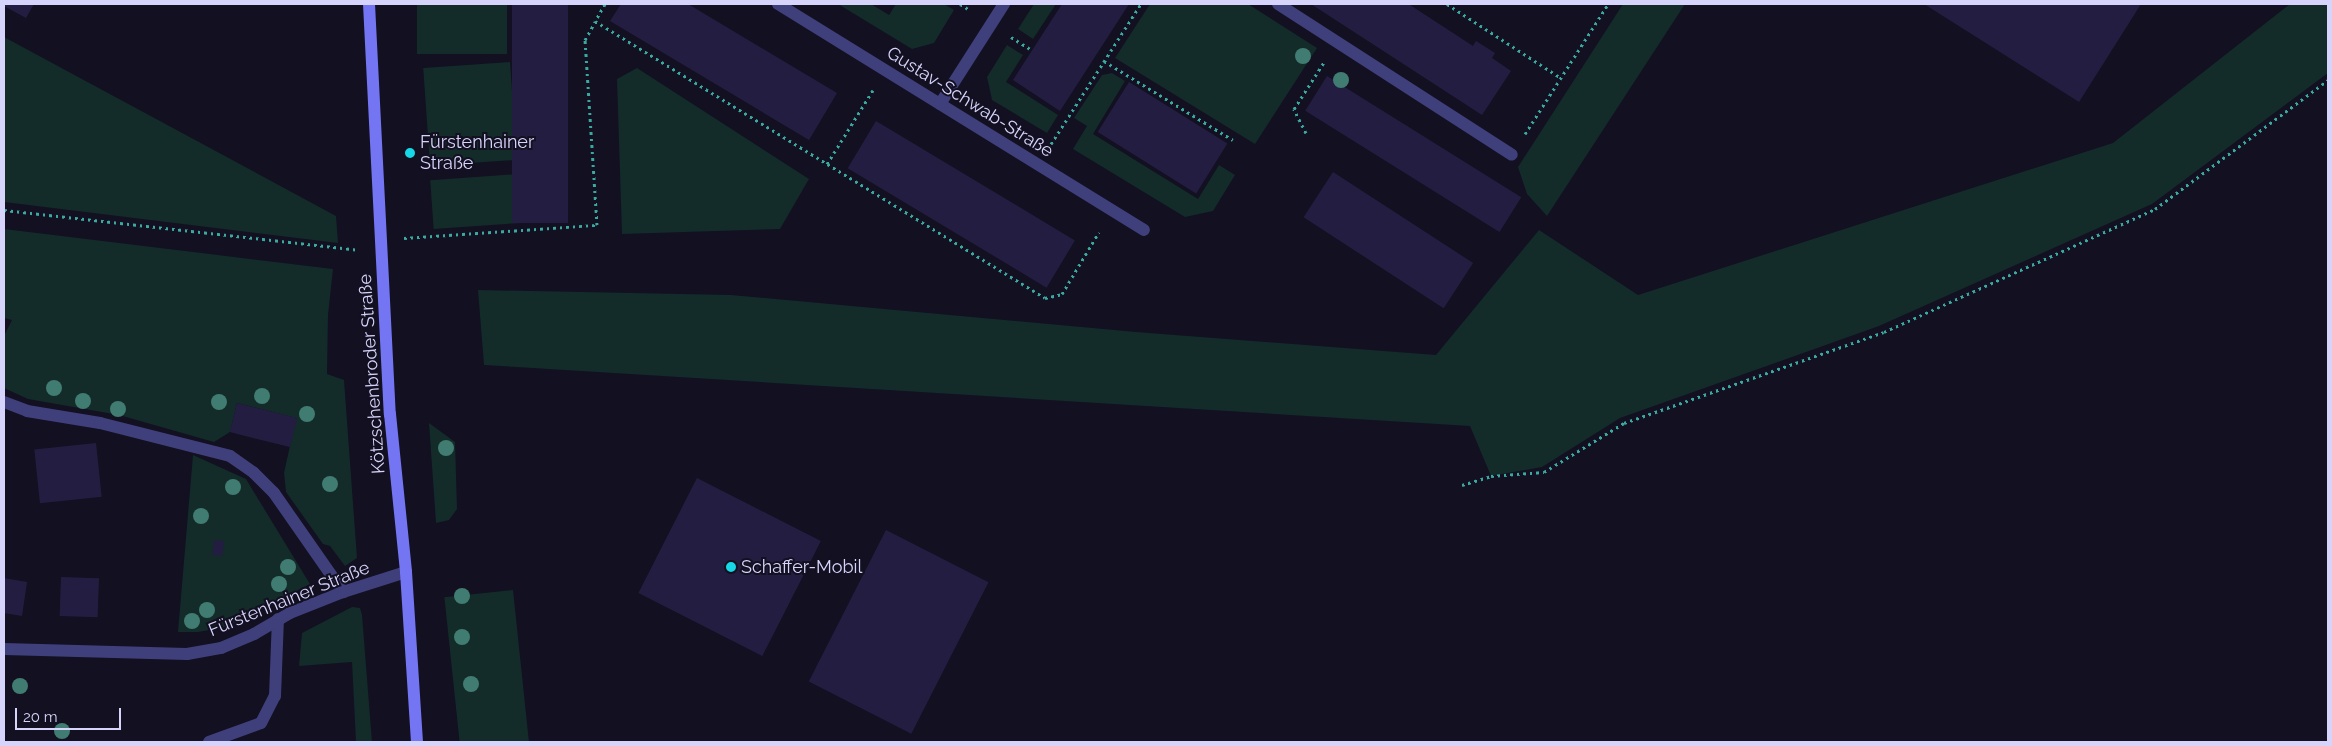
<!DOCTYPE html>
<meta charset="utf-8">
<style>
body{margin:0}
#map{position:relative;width:2332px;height:746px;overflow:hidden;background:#121021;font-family:Raleway,sans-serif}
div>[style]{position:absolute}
.green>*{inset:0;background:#132b29;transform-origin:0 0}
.building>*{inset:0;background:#231e41;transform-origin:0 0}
.path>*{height:3px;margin-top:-1.5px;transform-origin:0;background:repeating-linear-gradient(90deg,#3aa99f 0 2.5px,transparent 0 6.5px)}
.lane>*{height:12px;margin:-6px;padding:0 6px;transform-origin:6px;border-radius:6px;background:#3f3f7c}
.street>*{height:12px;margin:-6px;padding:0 6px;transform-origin:6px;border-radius:6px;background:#3f3f7c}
.secondary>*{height:12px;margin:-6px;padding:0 6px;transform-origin:6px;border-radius:6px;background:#7475f2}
.trees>*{width:16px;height:16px;margin:-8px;border-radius:50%;background:#417c72}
.dots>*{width:14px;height:14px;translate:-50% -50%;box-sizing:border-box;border:2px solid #121021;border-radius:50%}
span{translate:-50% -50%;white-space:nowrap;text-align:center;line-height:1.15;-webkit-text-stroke:4px #121021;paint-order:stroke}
.street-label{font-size:18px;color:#d7d4fb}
.poi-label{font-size:18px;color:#d7d4fb}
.left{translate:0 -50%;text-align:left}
.frame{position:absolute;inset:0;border:5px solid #d7d4fb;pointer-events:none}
.scale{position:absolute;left:15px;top:708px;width:106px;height:22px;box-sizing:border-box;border:2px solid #d7d4fb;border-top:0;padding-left:6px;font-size:15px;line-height:18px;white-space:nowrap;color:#d7d4fb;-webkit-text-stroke:4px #121021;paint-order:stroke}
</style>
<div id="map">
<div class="green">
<div style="left:417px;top:4px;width:90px;height:50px"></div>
<div style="clip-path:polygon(838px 4px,871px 4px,889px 15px,896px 4px,944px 4px,954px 10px,934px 43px,912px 49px)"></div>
<div style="clip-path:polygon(1034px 4px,1056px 4px,1033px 39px,1018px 29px)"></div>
<div style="clip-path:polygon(1150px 4px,1248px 4px,1317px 48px,1255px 144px,1115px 58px)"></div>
<div style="clip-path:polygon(1623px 4px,1685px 4px,1547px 216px,1527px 194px,1518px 167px)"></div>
<div style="clip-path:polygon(2290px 4px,2328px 4px,2328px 73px,2152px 204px,1879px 326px,1620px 418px,1542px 467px,1491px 476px,1470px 426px,484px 365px,478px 290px,731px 295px,1136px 332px,1436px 355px,1539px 230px,1638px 295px,2113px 143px)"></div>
<div style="clip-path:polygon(4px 37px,336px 216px,338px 243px,4px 202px)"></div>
<div style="clip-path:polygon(1007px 45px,1023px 55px,1006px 82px,1058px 115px,1047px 133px,992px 100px,987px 77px)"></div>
<div style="left:510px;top:62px;width:98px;height:87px;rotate:86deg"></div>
<div style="clip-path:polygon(637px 68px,809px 179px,780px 229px,622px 234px,617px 79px)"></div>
<div style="clip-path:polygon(1112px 73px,1125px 81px,1093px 134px,1198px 199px,1219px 165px,1235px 175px,1213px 211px,1185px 217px,1073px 149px,1087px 126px,1074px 118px,1102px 75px)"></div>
<div style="left:518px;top:174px;width:49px;height:88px;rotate:86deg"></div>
<div style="clip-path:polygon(4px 229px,333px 269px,328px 315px,327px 374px,344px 380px,357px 558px,345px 566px,330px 546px,323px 544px,286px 492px,284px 473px,296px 418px,237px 403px,230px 432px,214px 442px,119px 415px,28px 399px,4px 388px,4px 336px,12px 320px,4px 318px)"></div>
<div style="clip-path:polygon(429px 423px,455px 442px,457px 509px,449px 520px,436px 523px)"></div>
<div style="clip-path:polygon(193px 455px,246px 479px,310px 584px,226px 627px,198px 632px,178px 632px)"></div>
<div style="left:513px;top:590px;width:153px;height:69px;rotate:84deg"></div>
<div style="clip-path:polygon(352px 607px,360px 608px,362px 615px,372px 742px,356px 742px,352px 662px,299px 666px,302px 633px)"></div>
</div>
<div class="building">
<div style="clip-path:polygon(4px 4px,34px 4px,26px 18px,4px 6px)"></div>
<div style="left:512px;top:4px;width:56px;height:219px"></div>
<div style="clip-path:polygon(621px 4px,688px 4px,837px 93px,809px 140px,610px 21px)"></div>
<div style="clip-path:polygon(1062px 4px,1129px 4px,1060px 111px,1013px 80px)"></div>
<div style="clip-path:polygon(1311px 4px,1411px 4px,1410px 5px,1473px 46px,1476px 41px,1495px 53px,1492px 58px,1511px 71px,1482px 115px)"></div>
<div style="clip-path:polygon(1924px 4px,2141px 4px,2079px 102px)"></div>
<div style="left:1327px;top:76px;width:229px;height:41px;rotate:32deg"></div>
<div style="left:1129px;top:82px;width:116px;height:59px;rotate:32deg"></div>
<div style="left:876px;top:121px;width:232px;height:55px;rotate:31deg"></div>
<div style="left:1333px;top:172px;width:167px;height:54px;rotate:33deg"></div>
<div style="left:237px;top:403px;width:62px;height:30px;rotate:14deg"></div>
<div style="left:96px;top:443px;width:54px;height:62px;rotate:84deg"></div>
<div style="left:697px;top:478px;width:139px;height:129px;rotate:27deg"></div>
<div style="left:886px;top:530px;width:115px;height:170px;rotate:27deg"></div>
<div style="left:214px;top:540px;width:10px;height:15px;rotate:6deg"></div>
<div style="left:61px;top:577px;width:38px;height:39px;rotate:2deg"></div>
<div style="clip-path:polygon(4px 578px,27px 582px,22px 616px,4px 613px)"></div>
</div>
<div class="path">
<div style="left:605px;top:4px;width:20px;rotate:120deg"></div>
<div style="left:595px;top:21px;width:528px;rotate:31.61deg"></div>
<div style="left:1045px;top:298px;width:17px;rotate:-13deg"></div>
<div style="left:1062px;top:294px;width:72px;rotate:-59.2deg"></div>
<div style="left:960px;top:4px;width:12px;rotate:31deg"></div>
<div style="left:1447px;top:4px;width:136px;rotate:33deg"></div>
<div style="left:1011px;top:37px;width:25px;rotate:32deg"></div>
<div style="left:1104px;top:61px;width:151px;rotate:31.5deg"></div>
<div style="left:1306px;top:133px;width:27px;rotate:-117deg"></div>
<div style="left:1294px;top:109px;width:56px;rotate:-57.4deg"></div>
<div style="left:1525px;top:134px;width:154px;rotate:-57.4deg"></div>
<div style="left:1051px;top:144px;width:166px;rotate:-57.3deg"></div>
<div style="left:827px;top:164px;width:87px;rotate:-58.1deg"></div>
<div style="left:4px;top:210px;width:356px;rotate:6.4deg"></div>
<div style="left:404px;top:238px;width:193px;rotate:-3.9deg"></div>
<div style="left:597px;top:225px;width:185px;rotate:-93.7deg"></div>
<div style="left:585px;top:40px;width:21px;rotate:-61deg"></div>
<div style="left:1462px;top:485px;width:30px;rotate:-17deg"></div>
<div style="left:1491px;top:476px;width:53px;rotate:-4.3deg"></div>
<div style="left:1544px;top:472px;width:94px;rotate:-31.5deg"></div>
<div style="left:1624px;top:423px;width:275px;rotate:-19.3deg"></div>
<div style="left:1884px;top:332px;width:298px;rotate:-24.4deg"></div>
<div style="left:2155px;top:209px;width:216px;rotate:-36.7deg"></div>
</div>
<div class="lane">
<div style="left:1278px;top:4px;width:278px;rotate:32.8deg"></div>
<div style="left:4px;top:402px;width:25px;rotate:21deg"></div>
<div style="left:27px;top:411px;width:74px;rotate:9.3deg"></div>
<div style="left:100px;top:423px;width:134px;rotate:14.2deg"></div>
<div style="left:230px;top:456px;width:29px;rotate:35deg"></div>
<div style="left:254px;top:473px;width:28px;rotate:45deg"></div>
<div style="left:274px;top:493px;width:121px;rotate:55.1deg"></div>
<div style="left:209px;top:742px;width:55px;rotate:-20.1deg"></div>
<div style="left:261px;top:723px;width:30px;rotate:-63deg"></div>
<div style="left:275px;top:696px;width:77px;rotate:-87.8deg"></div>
</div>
<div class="street">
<div style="left:778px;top:4px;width:430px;rotate:31.7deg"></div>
<div style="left:940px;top:104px;width:119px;rotate:-57.4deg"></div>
<div style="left:4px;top:649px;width:183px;rotate:1.6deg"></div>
<div style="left:187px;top:654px;width:35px;rotate:-10deg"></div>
<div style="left:221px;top:648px;width:36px;rotate:-23deg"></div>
<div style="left:254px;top:634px;width:42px;rotate:-30.3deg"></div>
<div style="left:290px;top:613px;width:57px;rotate:-21.6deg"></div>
<div style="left:343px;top:592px;width:66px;rotate:-17.6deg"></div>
</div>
<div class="secondary">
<div style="left:369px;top:4px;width:411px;rotate:87.1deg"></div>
<div style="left:390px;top:414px;width:159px;rotate:84.2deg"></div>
<div style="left:406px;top:572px;width:170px;rotate:86.3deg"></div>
</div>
<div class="trees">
<div style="left:1303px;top:56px"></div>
<div style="left:1341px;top:80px"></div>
<div style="left:54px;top:388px"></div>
<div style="left:262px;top:396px"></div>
<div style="left:83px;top:401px"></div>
<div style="left:219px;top:402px"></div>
<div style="left:118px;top:409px"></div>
<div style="left:307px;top:414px"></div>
<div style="left:446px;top:448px"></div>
<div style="left:330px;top:484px"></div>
<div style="left:233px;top:487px"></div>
<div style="left:201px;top:516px"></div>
<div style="left:288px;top:567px"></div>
<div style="left:279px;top:584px"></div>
<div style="left:462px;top:596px"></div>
<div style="left:207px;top:610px"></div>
<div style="left:192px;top:621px"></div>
<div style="left:462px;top:637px"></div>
<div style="left:471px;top:684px"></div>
<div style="left:20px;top:686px"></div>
<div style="left:62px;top:731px"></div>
</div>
<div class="dots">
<div style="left:410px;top:153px;background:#16d8e6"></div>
<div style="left:731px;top:567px;background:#16d8e6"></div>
</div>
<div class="street-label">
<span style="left:970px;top:102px;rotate:32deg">Gustav-Schwab-Straße</span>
<span style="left:372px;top:374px;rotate:-94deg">Kötzschenbroder Straße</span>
<span style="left:289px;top:599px;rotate:-22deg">Fürstenhainer Straße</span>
</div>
<div class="poi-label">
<span class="left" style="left:420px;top:153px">Fürstenhainer<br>Straße</span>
<span class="left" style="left:741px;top:567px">Schaffer-Mobil</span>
</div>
<div class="frame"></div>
<div class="scale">20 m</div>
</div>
